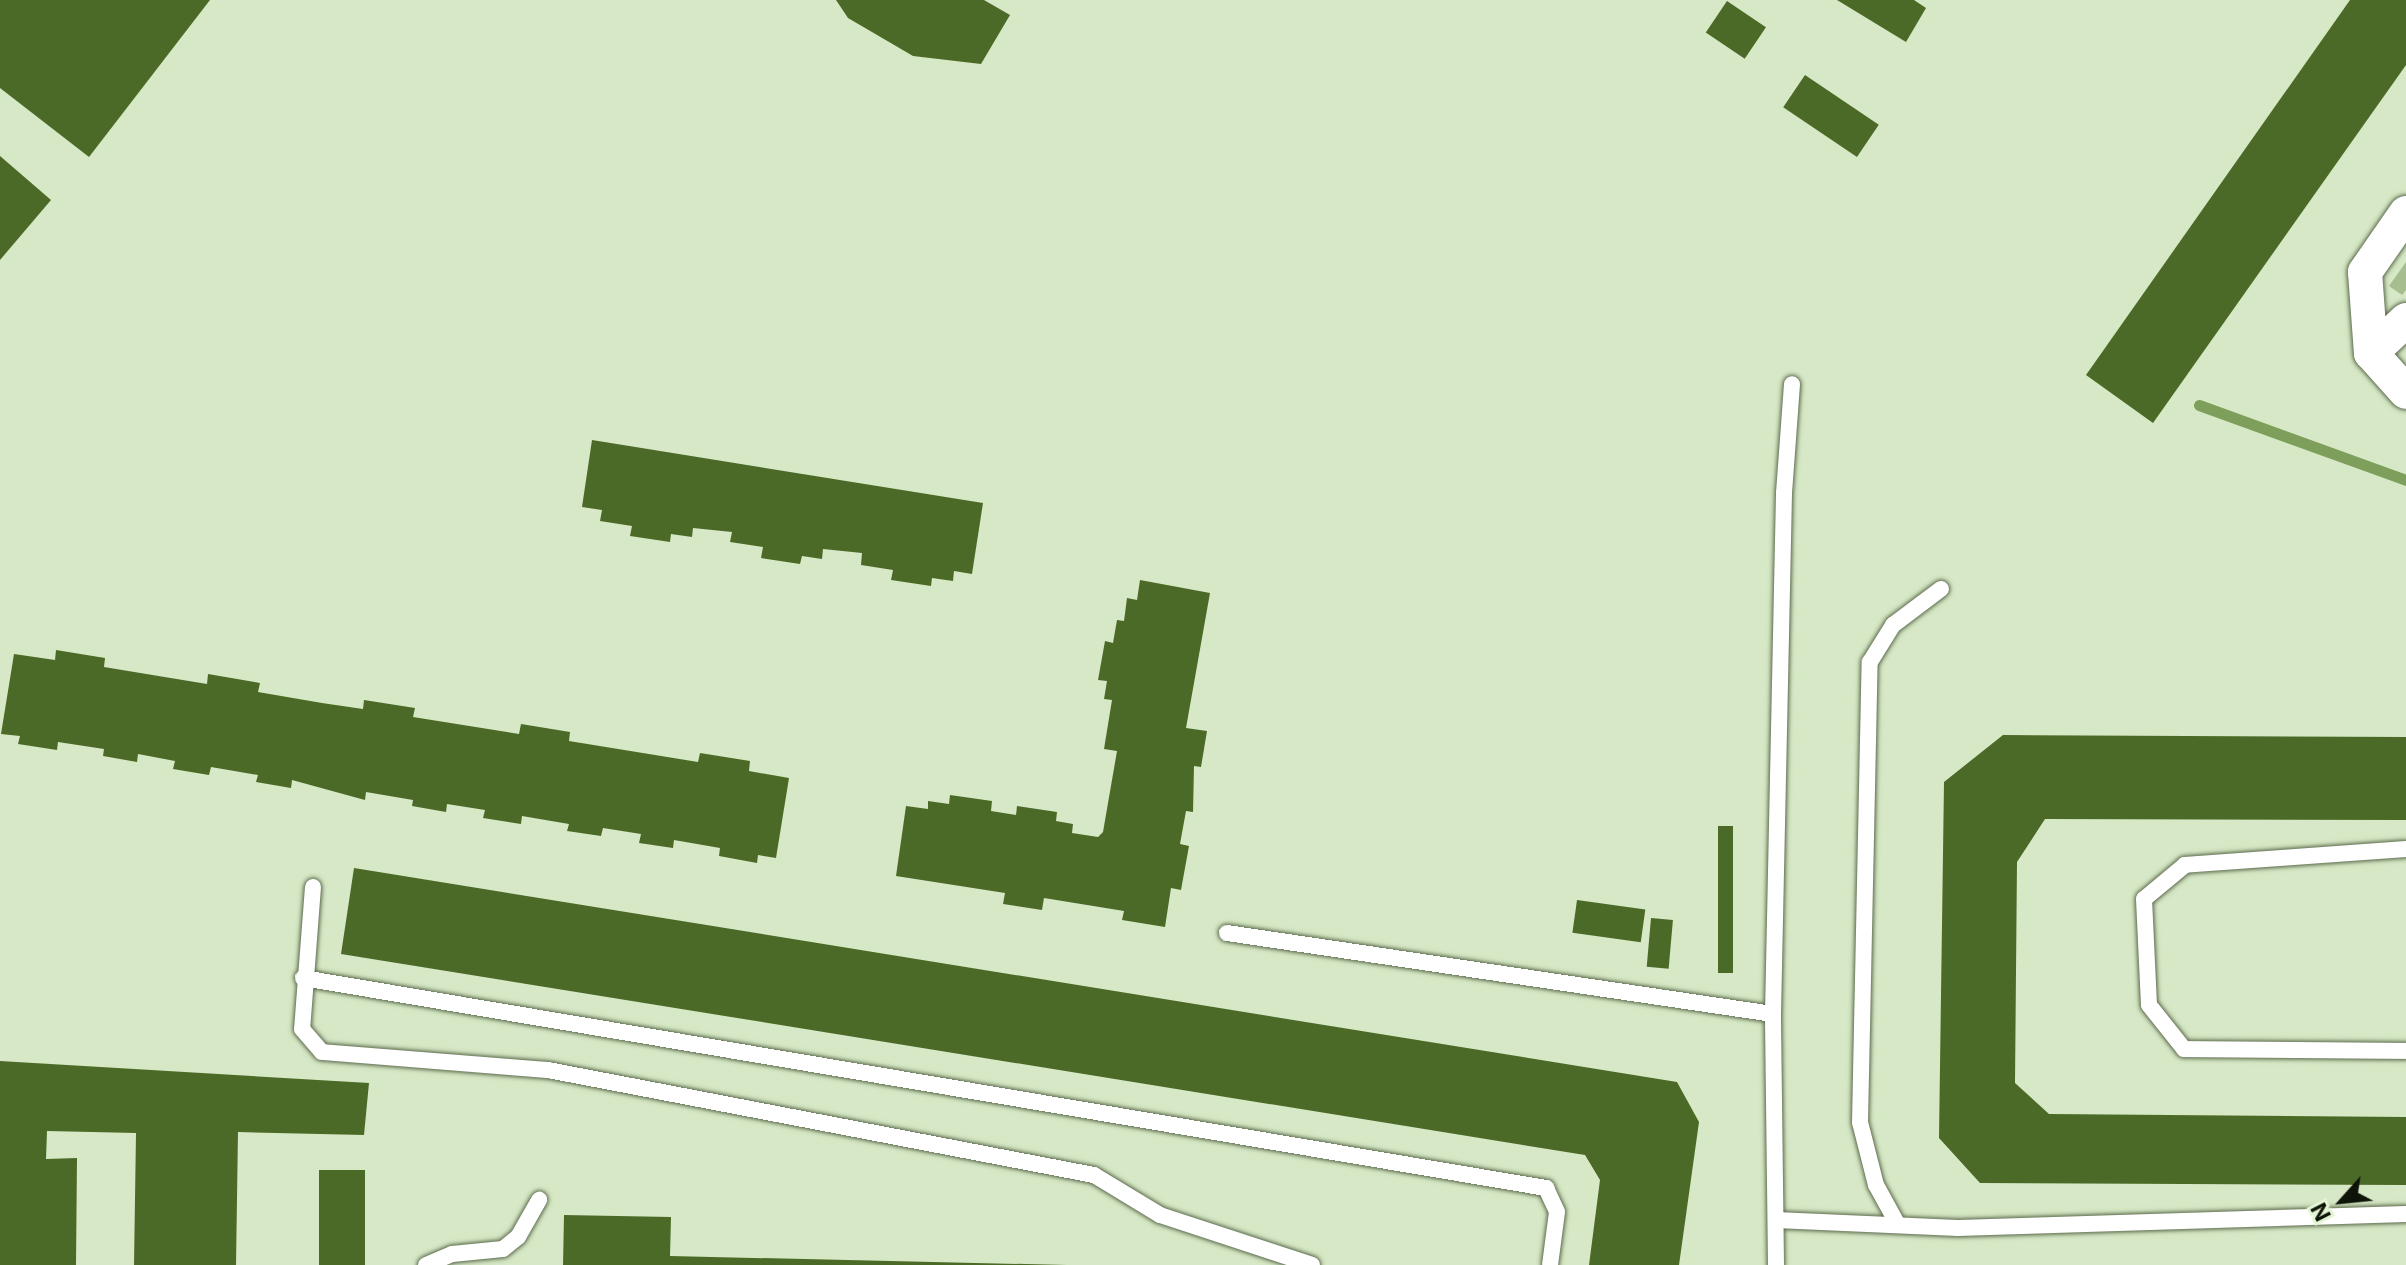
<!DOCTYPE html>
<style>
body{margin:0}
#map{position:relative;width:2406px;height:1265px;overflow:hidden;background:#d6e8c5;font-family:Inter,sans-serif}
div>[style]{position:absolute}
.green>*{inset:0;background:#a6bd8f}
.stream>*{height:11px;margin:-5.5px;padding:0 5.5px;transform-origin:5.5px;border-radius:5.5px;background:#7e9f5b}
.building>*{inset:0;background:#4c6a27;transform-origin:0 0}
.roads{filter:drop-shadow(0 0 2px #5c6b4d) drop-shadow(0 0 2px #5c6b4d)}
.service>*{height:16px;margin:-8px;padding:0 8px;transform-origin:8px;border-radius:8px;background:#fff}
.minor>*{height:34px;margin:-17px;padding:0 17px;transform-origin:17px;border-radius:17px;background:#fff}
span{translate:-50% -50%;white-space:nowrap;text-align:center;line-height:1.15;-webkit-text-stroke:6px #e3f5d2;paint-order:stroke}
.north{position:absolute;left:2302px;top:1161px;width:80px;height:80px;-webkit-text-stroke:6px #e3f5d2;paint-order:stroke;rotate:243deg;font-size:22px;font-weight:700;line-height:32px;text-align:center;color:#0e1408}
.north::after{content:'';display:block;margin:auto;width:28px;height:36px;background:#0e1408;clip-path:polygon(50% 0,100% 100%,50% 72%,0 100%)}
</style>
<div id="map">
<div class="green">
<div style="clip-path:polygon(2406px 262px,2406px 290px,2402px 295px,2389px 286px)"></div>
</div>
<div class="stream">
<div style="left:2199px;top:405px;width:220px;rotate:19.9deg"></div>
</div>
<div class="building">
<div style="clip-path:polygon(0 0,210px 0,89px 157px,0 88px)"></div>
<div style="clip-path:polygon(836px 0,984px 0,1010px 15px,981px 64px,913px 56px,848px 18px)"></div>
<div style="clip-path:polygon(1837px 0,1914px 0,1926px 8px,1906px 42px)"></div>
<div style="clip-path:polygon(2350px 0,2406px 0,2406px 65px,2153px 423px,2086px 375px)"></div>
<div style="left:1727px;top:1px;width:47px;height:38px;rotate:34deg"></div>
<div style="left:1805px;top:75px;width:89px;height:39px;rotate:34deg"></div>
<div style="clip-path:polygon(0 156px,51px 200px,0 260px)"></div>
<div style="clip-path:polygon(592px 440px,983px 503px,972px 574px,954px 571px,953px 581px,932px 578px,931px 586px,891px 580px,893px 570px,861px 565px,862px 553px,823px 549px,822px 559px,802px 556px,800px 564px,761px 558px,763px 547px,730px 542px,732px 532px,693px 528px,692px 537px,671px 534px,670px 542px,630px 536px,632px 526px,600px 521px,602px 510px,582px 507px)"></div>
<div style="clip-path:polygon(1140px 580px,1210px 593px,1186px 728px,1207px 731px,1201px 767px,1194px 766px,1193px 812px,1186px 811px,1180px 844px,1189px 846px,1181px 890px,1171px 888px,1165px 927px,1122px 920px,1124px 911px,1044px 898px,1042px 910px,1003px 904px,1005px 893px,896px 876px,906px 806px,928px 809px,928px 801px,949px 804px,950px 795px,992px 801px,991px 811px,1016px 815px,1017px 806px,1057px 812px,1056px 821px,1073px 824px,1072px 833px,1098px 837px,1103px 832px,1117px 751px,1104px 749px,1112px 700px,1104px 699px,1107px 681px,1098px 680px,1105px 641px,1113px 643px,1117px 620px,1124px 621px,1127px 598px,1137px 600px)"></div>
<div style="clip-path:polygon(56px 650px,105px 658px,104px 667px,207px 684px,208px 674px,260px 683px,258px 692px,322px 703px,363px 709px,364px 700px,415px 708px,413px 717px,519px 734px,521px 724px,570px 732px,569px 741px,698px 762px,700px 753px,750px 761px,749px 771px,789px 778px,776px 858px,758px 855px,757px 863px,719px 856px,720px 848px,674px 840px,673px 848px,639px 843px,641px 834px,603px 828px,601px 836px,567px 831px,569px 824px,522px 816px,521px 824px,483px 818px,485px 810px,447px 804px,446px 812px,412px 806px,413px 800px,366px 792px,365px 800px,292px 780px,291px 788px,256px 782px,258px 775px,211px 767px,209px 775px,173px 769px,175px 761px,138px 754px,137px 762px,103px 756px,104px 749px,58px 742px,57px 750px,18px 744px,20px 736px,1px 734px,14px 654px,55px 660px)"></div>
<div style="clip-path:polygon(2003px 735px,2406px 737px,2406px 820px,2045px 819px,2017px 862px,2015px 1083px,2049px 1114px,2406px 1117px,2406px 1185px,1980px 1183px,1939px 1138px,1944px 782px)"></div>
<div style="left:1718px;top:826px;width:15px;height:147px"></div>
<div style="clip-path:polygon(354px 868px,1677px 1082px,1699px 1122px,1679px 1265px,1589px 1265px,1600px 1180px,1585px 1155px,341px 954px)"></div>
<div style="left:1577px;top:900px;width:69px;height:33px;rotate:8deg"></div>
<div style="left:1651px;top:918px;width:22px;height:49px;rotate:5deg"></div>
<div style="clip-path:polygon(0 1061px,369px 1083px,364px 1135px,238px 1132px,236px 1265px,134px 1265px,136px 1133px,47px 1131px,46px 1159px,77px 1158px,76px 1265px,0 1265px)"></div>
<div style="left:319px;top:1170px;width:46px;height:95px"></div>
<div style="clip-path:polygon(564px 1215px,671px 1217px,670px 1256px,1067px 1265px,563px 1265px)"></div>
</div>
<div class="roads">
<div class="service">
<div style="left:2406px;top:849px;width:222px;rotate:175.9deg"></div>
<div style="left:2185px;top:865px;width:53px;rotate:140.3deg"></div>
<div style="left:2144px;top:899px;width:106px;rotate:87.3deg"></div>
<div style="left:2149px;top:1005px;width:56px;rotate:51.5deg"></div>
<div style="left:2184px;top:1049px;width:222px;rotate:0.5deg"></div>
<div style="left:313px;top:887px;width:142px;rotate:94.4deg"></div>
<div style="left:302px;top:1029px;width:30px;rotate:49deg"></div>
<div style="left:322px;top:1052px;width:227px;rotate:4.6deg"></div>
<div style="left:548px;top:1070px;width:556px;rotate:10.89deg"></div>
<div style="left:1094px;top:1175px;width:77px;rotate:31.2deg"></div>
<div style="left:1160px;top:1215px;width:160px;rotate:18.2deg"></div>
<div style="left:1227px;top:933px;width:552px;rotate:8.44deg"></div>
<div style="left:303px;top:978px;width:1261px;rotate:9.59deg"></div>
<div style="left:1546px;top:1188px;width:26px;rotate:65deg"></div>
<div style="left:1557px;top:1212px;width:53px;rotate:97.5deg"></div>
<div style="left:1776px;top:1220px;width:182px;rotate:2.5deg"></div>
<div style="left:1958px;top:1228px;width:448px;rotate:-1.8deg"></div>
<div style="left:1898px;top:1225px;width:46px;rotate:-118.8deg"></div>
<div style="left:1876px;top:1185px;width:65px;rotate:-104.3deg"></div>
<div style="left:1860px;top:1122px;width:460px;rotate:-88.8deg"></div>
<div style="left:1870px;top:662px;width:44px;rotate:-58.1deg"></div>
<div style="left:1893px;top:625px;width:60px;rotate:-36.9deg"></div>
<div style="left:426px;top:1265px;width:28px;rotate:-23deg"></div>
<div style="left:452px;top:1254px;width:51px;rotate:-5.6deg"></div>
<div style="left:503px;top:1249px;width:19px;rotate:-39deg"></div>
<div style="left:518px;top:1237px;width:43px;rotate:-60.4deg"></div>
<div style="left:1776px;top:1265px;width:251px;rotate:-90.7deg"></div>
<div style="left:1773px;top:1014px;width:521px;rotate:-88.79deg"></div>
<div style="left:1784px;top:493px;width:109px;rotate:-85.8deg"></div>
</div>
<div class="minor">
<div style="left:2406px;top:213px;width:72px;rotate:124.8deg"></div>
<div style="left:2365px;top:272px;width:81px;rotate:85.8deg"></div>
<div style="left:2371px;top:353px;width:52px;rotate:48.1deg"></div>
<div style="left:2371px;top:353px;width:48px;rotate:-43.3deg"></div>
</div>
</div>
<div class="north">N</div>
</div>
